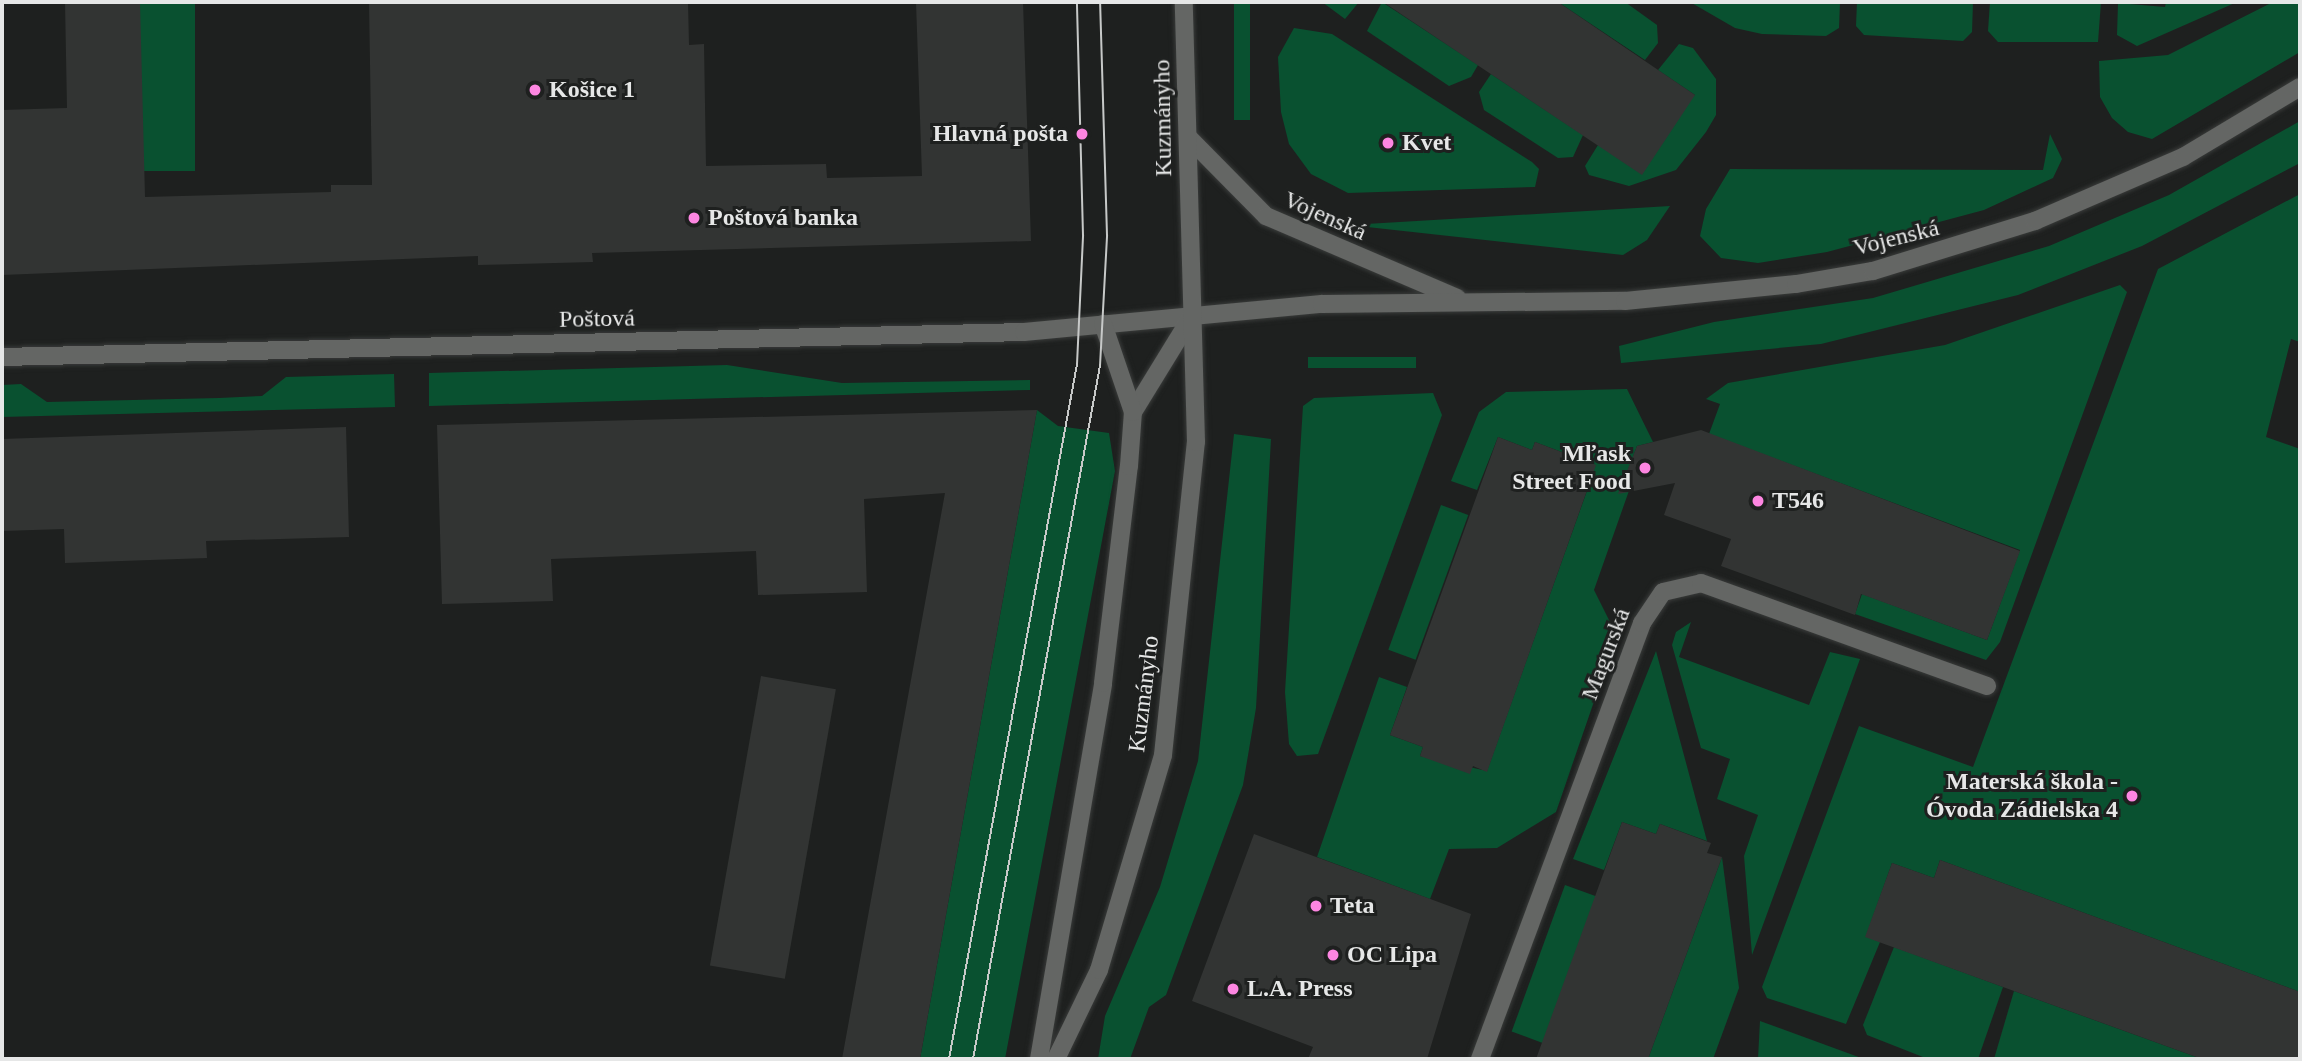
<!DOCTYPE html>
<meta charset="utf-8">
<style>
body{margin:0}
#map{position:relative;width:2302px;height:1061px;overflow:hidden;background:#1e201f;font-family:Georgia,serif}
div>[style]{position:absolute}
.green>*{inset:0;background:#095130;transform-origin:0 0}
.building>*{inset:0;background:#323433;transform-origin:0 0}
.roads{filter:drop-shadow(0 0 2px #393b3a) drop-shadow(0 0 2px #393b3a)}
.minor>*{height:18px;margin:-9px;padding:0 9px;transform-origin:9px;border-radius:9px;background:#646664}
.tram>*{height:2px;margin:-1px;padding:0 1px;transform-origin:1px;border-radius:1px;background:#c7c9c8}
.dots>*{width:19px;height:19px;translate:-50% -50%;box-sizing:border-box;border:4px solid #1e201f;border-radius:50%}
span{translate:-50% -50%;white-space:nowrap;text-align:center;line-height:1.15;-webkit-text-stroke:6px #1e201f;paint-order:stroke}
.poi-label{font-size:24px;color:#e6e7e7;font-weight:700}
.left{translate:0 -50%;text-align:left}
.right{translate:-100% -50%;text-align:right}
.street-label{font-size:24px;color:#e6e7e7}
.frame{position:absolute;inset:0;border:4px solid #e6e7e7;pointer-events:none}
</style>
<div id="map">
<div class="green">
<div style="left:140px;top:2px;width:55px;height:169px"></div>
<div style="left:1234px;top:2px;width:16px;height:118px"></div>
<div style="clip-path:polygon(1322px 2px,1359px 2px,1345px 19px)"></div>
<div style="clip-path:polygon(1382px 2px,1478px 65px,1471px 77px,1449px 86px,1367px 31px)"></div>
<div style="clip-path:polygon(1558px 2px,1625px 2px,1657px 25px,1658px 43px,1645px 60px)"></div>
<div style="clip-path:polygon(1690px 2px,1840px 2px,1839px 28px,1826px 36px,1762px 34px,1735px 28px)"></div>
<div style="clip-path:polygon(1857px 2px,1973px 2px,1972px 32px,1963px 41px,1864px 35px,1856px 26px)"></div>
<div style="clip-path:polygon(1990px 2px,2101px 2px,2098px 42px,1998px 42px,1988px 31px)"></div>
<div style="clip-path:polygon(2166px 2px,2237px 2px,2137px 46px,2117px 35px,2118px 3px,2165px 7px)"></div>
<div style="clip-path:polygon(2273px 2px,2300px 2px,2300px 52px,2152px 139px,2128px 132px,2112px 118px,2100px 97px,2099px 61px,2168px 55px)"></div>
<div style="clip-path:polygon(1294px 28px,1332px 34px,1532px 162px,1539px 169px,1535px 187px,1348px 193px,1311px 174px,1289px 144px,1281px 112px,1278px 57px)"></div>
<div style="clip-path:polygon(1679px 44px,1693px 48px,1716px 79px,1716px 115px,1706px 132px,1676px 170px,1629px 186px,1589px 175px,1585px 166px,1598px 145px,1695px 95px,1658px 70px)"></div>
<div style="clip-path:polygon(1491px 74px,1583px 135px,1573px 157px,1558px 158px,1484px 110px,1479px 92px)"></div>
<div style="clip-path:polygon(2300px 121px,2300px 163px,2142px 246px,2018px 295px,1821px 344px,1621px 363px,1619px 346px,1714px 322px,1873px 298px,2049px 246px,2169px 195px)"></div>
<div style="clip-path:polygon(2050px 134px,2062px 159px,2053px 178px,1984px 210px,1827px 252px,1758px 263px,1721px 258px,1700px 236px,1706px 209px,1730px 169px,2043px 170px)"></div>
<div style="clip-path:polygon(2300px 194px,2300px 342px,2291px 339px,2266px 437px,2300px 449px,2300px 992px,1940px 860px,1934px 878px,1892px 863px,1866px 936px,1880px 942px,1846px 1024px,1767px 998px,1762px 987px,1859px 726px,1973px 767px,2158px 269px)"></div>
<div style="clip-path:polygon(1670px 206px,1647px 240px,1623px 255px,1349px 225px)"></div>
<div style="clip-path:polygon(2120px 285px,2127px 292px,2000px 642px,1986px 660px,1855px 614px,1862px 594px,1987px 640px,2020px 550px,1709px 434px,1720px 404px,1706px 399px,1728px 383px,1945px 345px)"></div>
<div style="left:1416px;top:357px;width:11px;height:108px;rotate:90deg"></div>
<div style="clip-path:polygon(727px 365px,842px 383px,1030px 380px,1030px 390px,429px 406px,429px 373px)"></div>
<div style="clip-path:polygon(394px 374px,395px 407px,2px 417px,2px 385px,21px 384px,47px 402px,219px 398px,262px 396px,286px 377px)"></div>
<div style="clip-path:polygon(1627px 389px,1653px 442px,1637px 446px,1625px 478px,1631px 485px,1594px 590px,1612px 626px,1611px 652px,1556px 812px,1497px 848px,1449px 849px,1430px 899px,1317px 857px,1379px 677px,1407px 687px,1390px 735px,1423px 747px,1420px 756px,1487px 771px,1593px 474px,1583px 460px,1535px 442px,1532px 450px,1498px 437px,1477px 490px,1451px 481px,1479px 412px,1506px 392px)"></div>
<div style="clip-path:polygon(1433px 393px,1442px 415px,1318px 754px,1297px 756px,1289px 744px,1285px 692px,1303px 406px,1314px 398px)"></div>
<div style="clip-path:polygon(1037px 410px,1058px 426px,1109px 433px,1115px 471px,1005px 1059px,920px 1059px)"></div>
<div style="clip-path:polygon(1234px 434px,1271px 439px,1256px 708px,1243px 785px,1166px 995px,1149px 1007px,1130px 1059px,1098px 1059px,1105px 1016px,1160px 887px,1198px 761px)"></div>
<div style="left:1441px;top:505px;width:29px;height:154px;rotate:20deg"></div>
<div style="clip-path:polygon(1691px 622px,1679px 657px,1809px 705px,1830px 652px,1860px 659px,1752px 955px,1744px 856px,1758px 815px,1717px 799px,1730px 759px,1701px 748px,1672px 645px,1676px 632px)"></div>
<div style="clip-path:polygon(1656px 651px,1707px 841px,1660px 824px,1656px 834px,1622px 822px,1604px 870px,1573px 859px)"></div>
<div style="clip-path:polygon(1722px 857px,1739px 988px,1713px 1059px,1648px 1059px)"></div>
<div style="left:1565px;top:885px;width:33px;height:156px;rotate:20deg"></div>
<div style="clip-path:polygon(1894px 947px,2003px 987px,1978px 1059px,1928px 1059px,1867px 1035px,1863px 1025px)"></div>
<div style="clip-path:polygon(2014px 991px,2202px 1059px,1994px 1059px)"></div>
<div style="clip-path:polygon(1760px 1021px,1864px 1059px,1758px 1059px)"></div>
</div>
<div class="building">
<div style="clip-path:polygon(65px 2px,140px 2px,145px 197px,331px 192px,331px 185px,372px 185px,369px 2px,688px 2px,689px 45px,704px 44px,706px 166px,826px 164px,827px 178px,922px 176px,916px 2px,1023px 2px,1031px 241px,592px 253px,593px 262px,478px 265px,478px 256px,2px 275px,2px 110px,67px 108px)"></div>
<div style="clip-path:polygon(1383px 2px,1558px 2px,1695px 95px,1642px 175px)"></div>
<div style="clip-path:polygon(1037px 410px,920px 1059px,842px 1059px,945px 493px,864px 499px,867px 592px,758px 595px,756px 551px,551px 559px,553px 601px,442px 604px,437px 425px)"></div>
<div style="clip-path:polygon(346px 427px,349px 537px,206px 541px,207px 558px,65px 563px,64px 529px,2px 531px,2px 439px)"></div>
<div style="clip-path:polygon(1701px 430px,2020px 551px,1987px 640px,1861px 594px,1855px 615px,1721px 566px,1731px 539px,1664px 515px,1675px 483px,1618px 494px,1637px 446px)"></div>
<div style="clip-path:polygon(1498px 437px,1532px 450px,1535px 442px,1596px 465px,1487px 772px,1473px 766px,1470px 774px,1420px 756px,1423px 747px,1390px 735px)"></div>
<div style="left:761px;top:676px;width:76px;height:294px;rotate:10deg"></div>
<div style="clip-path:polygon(1622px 822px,1656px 834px,1660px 824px,1711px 843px,1707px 853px,1722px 857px,1648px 1059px,1536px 1059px)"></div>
<div style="clip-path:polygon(1254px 834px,1471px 914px,1427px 1059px,1308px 1059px,1313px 1047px,1192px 1001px)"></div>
<div style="clip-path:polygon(1940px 860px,2300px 992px,2300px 1059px,2202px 1059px,1865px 937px,1892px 863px,1934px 878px)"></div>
</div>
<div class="roads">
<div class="minor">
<div style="left:1189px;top:138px;width:110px;rotate:45.4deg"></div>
<div style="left:1266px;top:216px;width:208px;rotate:23.2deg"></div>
<div style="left:2px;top:357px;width:1022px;rotate:-1.4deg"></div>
<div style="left:1024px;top:332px;width:299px;rotate:-5.4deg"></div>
<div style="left:1322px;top:304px;width:303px;rotate:-0.6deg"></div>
<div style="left:1625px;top:301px;width:172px;rotate:-5.7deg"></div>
<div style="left:1796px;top:284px;width:78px;rotate:-9.6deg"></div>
<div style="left:1873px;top:271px;width:170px;rotate:-17.2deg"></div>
<div style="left:2035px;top:221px;width:161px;rotate:-23.4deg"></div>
<div style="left:2183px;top:157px;width:136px;rotate:-30.9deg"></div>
<div style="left:1133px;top:412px;width:113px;rotate:-58.4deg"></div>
<div style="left:1039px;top:1059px;width:381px;rotate:-80.3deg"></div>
<div style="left:1103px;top:683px;width:219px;rotate:-83.2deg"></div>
<div style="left:1129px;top:466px;width:54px;rotate:-85.8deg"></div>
<div style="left:1133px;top:412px;width:93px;rotate:-108.8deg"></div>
<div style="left:1056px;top:1059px;width:99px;rotate:-64.2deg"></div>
<div style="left:1099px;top:970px;width:224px;rotate:-73.4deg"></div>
<div style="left:1163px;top:755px;width:315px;rotate:-84deg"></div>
<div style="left:1196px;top:442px;width:440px;rotate:-91.6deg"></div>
<div style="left:1480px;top:1059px;width:465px;rotate:-69.6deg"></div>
<div style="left:1642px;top:623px;width:37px;rotate:-56deg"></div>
<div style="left:1663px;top:592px;width:39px;rotate:-13deg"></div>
<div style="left:1701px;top:583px;width:304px;rotate:19.8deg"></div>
</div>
</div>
<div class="tram">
<div style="left:949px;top:1059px;width:707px;rotate:-79.56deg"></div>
<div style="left:1077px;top:364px;width:129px;rotate:-87.3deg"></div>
<div style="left:1083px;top:235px;width:233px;rotate:-91.5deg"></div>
<div style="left:973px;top:1059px;width:705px;rotate:-79.62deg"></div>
<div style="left:1100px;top:366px;width:131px;rotate:-86.9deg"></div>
<div style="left:1107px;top:235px;width:233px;rotate:-91.7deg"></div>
</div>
<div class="dots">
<div style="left:535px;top:90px;background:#fd86e1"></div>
<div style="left:1082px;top:134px;background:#fd86e1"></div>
<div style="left:1388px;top:143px;background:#fd86e1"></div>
<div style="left:694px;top:218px;background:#fd86e1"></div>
<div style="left:1645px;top:468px;background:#fd86e1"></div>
<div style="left:1758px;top:501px;background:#fd86e1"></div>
<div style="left:2132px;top:796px;background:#fd86e1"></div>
<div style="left:1316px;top:906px;background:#fd86e1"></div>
<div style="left:1333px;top:955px;background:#fd86e1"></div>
<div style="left:1233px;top:989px;background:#fd86e1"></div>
</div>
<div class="poi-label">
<span class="left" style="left:549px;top:90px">Košice 1</span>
<span class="right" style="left:1068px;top:134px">Hlavná pošta</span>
<span class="left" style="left:1402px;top:143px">Kvet</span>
<span class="left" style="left:708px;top:218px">Poštová banka</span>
<span class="right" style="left:1631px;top:468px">Mľask<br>Street Food</span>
<span class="left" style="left:1772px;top:501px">T546</span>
<span class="right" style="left:2118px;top:796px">Materská škola -<br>Óvoda Zádielska 4</span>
<span class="left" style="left:1330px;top:906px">Teta</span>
<span class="left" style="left:1347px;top:955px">OC Lipa</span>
<span class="left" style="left:1247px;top:989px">L.A. Press</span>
</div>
<div class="street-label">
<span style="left:1163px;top:118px;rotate:-91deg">Kuzmányho</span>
<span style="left:1325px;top:216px;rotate:24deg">Vojenská</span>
<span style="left:1896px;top:238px;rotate:-14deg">Vojenská</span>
<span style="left:597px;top:319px;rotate:-1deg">Poštová</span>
<span style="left:1606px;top:654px;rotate:-69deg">Magurská</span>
<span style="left:1144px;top:694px;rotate:-83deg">Kuzmányho</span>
</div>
<div class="frame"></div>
</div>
